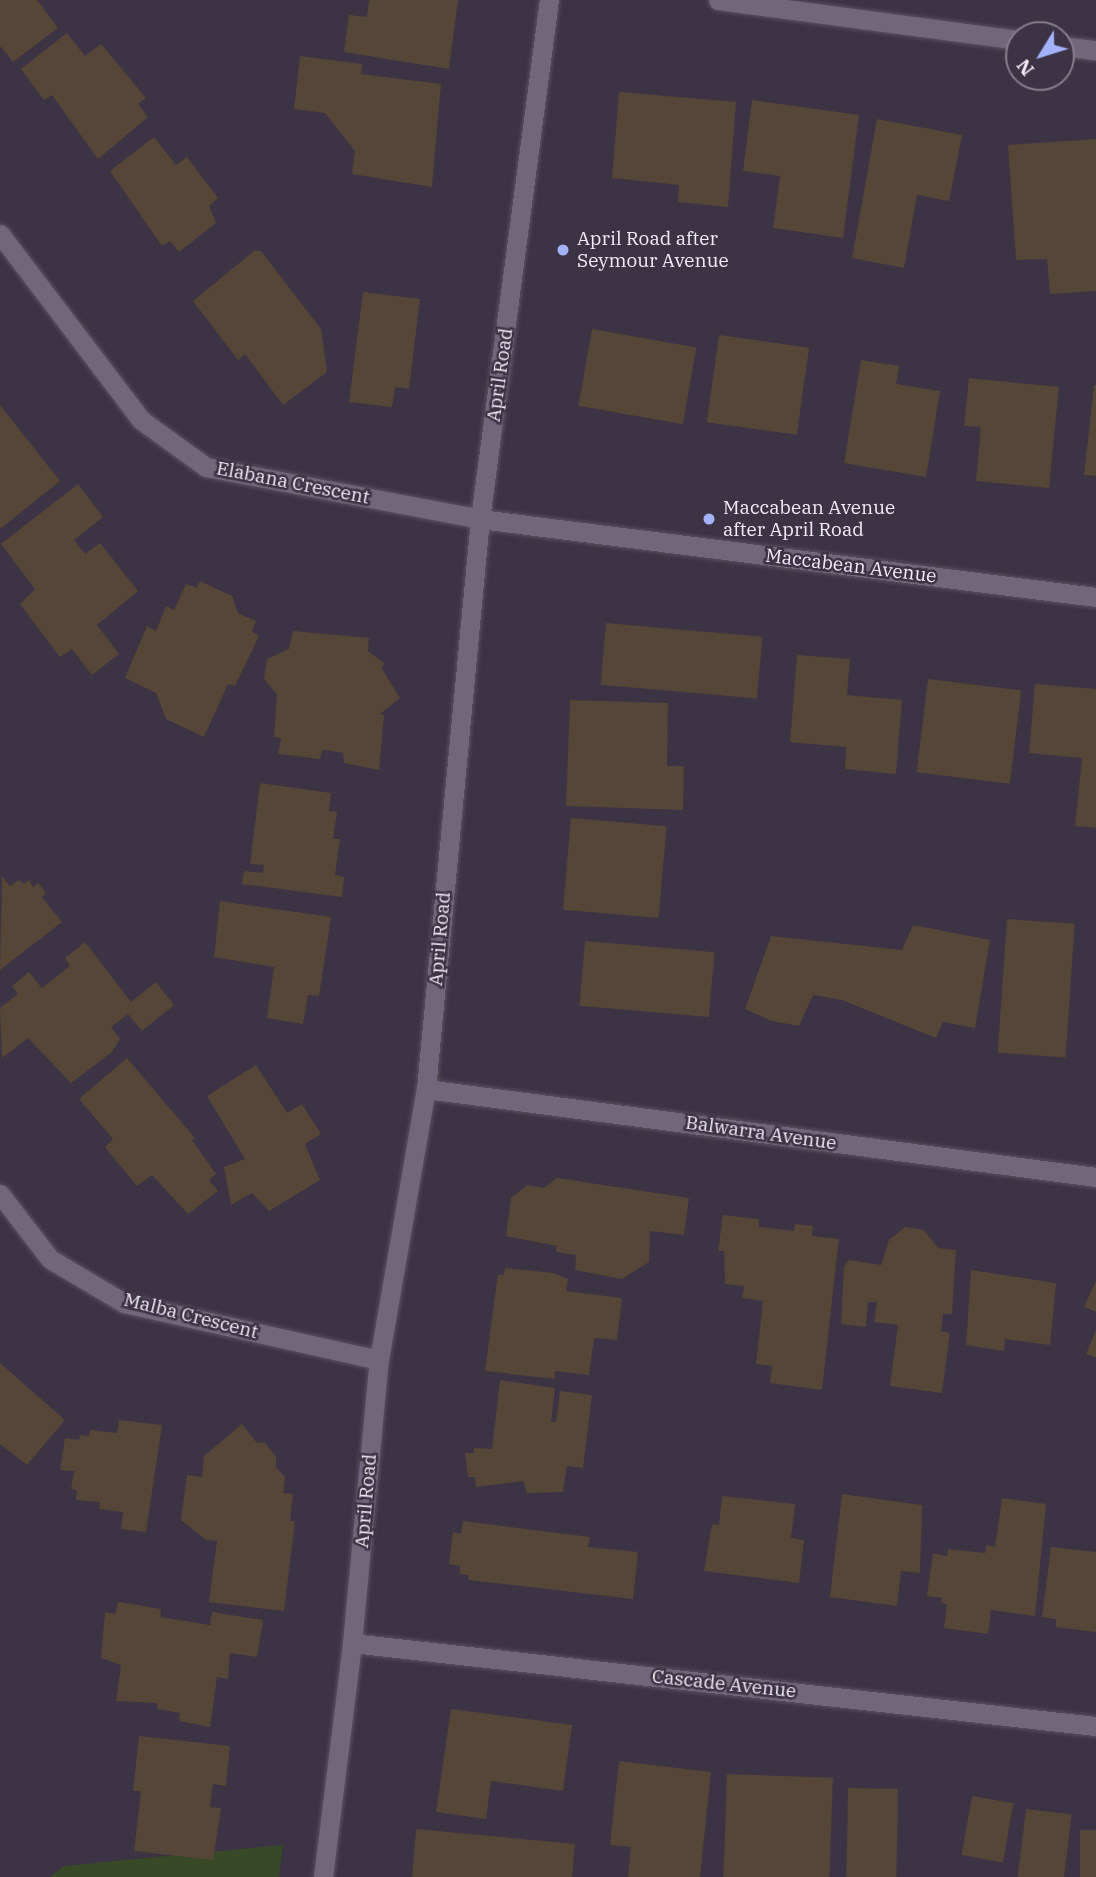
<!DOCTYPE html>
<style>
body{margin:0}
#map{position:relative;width:1096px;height:1877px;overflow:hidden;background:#3c3344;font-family:"IBM Plex Serif",serif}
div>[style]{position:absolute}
.green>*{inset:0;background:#384928}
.building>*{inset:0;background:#564637;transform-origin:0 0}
.roads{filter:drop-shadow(0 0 2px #595160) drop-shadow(0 0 2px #595160)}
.minor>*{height:19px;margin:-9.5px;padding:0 9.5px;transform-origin:9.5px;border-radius:9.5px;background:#71677a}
.dots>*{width:19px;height:19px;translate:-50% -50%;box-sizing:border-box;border:4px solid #3c3344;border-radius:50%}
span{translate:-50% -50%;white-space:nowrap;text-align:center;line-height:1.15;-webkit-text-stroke:5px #3c3344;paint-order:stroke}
.poi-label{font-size:19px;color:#f1ebf6}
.left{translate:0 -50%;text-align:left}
.street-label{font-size:19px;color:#f1ebf6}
.north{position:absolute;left:1005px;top:21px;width:70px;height:70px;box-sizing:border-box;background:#3c3344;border:2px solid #847d8b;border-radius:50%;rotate:232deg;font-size:19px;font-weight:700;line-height:28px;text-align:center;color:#f1ebf6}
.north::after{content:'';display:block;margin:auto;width:24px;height:32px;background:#a4b2fc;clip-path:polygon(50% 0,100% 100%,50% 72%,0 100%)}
</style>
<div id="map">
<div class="green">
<div style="clip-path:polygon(283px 1845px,279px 1877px,50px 1877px,64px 1866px)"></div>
</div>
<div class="building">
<div style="clip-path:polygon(0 0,37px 0,58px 28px,13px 62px,0 46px)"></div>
<div style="clip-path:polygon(369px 0,458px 0,449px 69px,344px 52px,349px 15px,367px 17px)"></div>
<div style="clip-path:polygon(67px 33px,85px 56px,101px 44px,146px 98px,138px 104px,148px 117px,98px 159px,52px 95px,44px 100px,21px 69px)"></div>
<div style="clip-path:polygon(300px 56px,362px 64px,361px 74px,441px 84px,432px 187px,352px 174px,355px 151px,325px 113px,294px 109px)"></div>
<div style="clip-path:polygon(619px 92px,736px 102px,728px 207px,678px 202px,679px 185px,612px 178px)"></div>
<div style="clip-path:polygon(752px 100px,859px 115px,843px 238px,773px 228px,780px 176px,743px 171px)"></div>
<div style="clip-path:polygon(877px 119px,962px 135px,949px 201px,917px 195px,904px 268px,852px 258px)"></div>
<div style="clip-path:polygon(154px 137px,176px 165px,187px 157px,218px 198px,209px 206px,216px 223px,179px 252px,170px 241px,162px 246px,110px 171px)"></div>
<div style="clip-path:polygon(1096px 139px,1096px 291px,1050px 294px,1047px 259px,1016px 260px,1008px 145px)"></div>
<div style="clip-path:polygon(254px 251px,261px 251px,321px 329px,327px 372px,283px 405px,245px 354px,238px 360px,193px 301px)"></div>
<div style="clip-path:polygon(363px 292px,420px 299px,409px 389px,395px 387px,392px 407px,349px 402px)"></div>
<div style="left:592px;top:329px;width:106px;height:78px;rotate:10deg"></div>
<div style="left:719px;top:335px;width:91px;height:88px;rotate:8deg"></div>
<div style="clip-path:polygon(861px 360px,899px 366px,896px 384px,940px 391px,926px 477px,844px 463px)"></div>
<div style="clip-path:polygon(969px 378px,1059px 387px,1049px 488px,976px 481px,981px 427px,964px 426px)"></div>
<div style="clip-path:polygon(1094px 385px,1096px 385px,1096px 476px,1084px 475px)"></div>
<div style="clip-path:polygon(0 405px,60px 481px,0 529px)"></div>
<div style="clip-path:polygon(78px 484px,103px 517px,74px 540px,85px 554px,100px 543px,138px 591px,97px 625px,119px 654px,92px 675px,72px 649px,60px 657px,20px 604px,35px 589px,1px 544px)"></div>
<div style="clip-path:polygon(200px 581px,232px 596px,238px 613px,256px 621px,252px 632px,259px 636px,235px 686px,228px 684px,204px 737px,166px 719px,156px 693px,125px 678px,147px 626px,156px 631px,166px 606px,174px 610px,186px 584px,197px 588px)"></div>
<div style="left:606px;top:623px;width:157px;height:62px;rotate:5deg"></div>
<div style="clip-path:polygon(293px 631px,369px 638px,368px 651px,384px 663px,382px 669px,400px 698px,380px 714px,384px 715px,379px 770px,344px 763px,343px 753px,332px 751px,322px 750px,320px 759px,278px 754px,281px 738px,274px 737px,277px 694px,264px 679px,267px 659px,289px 649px)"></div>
<div style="clip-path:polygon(797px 655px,850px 659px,847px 695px,902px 700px,896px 774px,845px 769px,846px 747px,790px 742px)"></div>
<div style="left:928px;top:679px;width:94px;height:94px;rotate:7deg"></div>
<div style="clip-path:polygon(1035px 684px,1096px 689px,1096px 828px,1075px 826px,1082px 758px,1029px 753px)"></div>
<div style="clip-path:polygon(570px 700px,668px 703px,667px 766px,684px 766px,683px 810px,566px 806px)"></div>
<div style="clip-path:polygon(260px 783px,331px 793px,329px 811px,337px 812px,333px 839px,340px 839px,335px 875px,344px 877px,342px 897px,242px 884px,244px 871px,263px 873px,264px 865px,250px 864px)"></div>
<div style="left:571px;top:818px;width:96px;height:92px;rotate:5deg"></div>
<div style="clip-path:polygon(2px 876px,10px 886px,19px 880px,24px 884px,29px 880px,33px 887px,38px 883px,46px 893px,42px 897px,62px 922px,0 970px)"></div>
<div style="clip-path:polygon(220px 901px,331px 917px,319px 996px,308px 995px,303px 1024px,267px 1018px,274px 967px,214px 957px)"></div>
<div style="left:1007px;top:919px;width:68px;height:134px;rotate:4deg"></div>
<div style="clip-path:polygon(913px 925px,990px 940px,975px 1028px,943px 1022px,936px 1038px,842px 1000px,813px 995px,799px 1026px,772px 1021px,745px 1009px,771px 936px,902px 950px)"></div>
<div style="left:585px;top:941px;width:130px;height:65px;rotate:5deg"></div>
<div style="clip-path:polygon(85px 942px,131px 1002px,156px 982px,174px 1005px,142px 1031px,128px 1014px,111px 1027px,120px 1039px,112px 1052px,71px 1083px,28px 1038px,2px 1058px,0 1008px,18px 994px,12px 986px,29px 972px,42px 988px,70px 966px,65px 958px)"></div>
<div style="clip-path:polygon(127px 1058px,195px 1138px,192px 1140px,216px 1174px,209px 1180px,218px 1191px,188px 1214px,152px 1175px,137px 1186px,105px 1147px,113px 1139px,79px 1099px)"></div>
<div style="clip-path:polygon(256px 1065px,287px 1113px,302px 1104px,321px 1134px,305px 1144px,320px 1180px,269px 1211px,252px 1193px,231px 1205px,224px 1167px,245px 1159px,207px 1096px)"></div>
<div style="clip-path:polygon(557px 1178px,689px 1198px,684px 1235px,650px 1231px,649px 1262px,622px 1279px,575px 1270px,576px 1255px,556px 1252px,557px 1246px,506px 1236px,511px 1198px,527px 1185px,544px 1188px)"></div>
<div style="clip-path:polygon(723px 1215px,759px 1219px,759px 1227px,794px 1231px,795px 1224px,813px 1226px,812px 1236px,839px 1239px,822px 1390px,770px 1383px,772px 1366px,756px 1364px,763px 1301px,742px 1298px,744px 1286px,725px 1284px,724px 1251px,718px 1251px)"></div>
<div style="clip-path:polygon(905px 1227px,924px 1230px,938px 1248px,956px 1250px,952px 1314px,943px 1314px,941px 1331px,950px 1333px,942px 1393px,890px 1386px,898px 1325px,874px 1322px,877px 1302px,868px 1302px,866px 1327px,841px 1324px,844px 1267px,849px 1260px,881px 1265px,889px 1240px)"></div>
<div style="clip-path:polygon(505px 1268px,553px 1273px,568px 1279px,566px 1291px,622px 1298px,617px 1340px,594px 1338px,589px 1375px,555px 1371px,555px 1379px,485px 1371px,498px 1274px,504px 1275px)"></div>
<div style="clip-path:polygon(971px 1270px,1056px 1283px,1050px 1345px,1005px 1339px,1004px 1351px,966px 1345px)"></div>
<div style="clip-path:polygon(1096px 1281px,1096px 1312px,1084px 1307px)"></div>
<div style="clip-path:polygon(1096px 1330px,1096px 1358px,1086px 1354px)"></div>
<div style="clip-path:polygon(0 1363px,65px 1420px,27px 1465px,0 1444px)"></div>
<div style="clip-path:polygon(500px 1380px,555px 1388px,551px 1422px,556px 1422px,560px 1391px,592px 1395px,583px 1468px,567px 1466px,563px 1492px,527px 1493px,523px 1481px,476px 1487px,475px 1477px,468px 1477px,465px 1453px,474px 1453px,474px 1448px,492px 1449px)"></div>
<div style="clip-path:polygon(119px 1420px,162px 1425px,146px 1532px,121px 1529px,123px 1512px,99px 1509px,100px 1502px,76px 1500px,77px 1490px,71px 1489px,74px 1471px,60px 1470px,65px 1438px,79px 1440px,80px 1435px,89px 1436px,90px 1430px,117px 1433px)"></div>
<div style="clip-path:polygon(242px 1424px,256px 1442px,265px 1443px,276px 1457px,276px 1467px,285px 1477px,283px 1493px,293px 1494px,290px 1521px,295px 1521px,284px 1611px,209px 1602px,217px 1541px,206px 1540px,181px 1520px,187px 1475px,202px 1477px,204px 1456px)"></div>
<div style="clip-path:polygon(842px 1494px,922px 1505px,920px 1573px,901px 1571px,897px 1606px,830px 1597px)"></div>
<div style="clip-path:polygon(722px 1496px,795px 1504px,791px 1538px,804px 1540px,799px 1583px,704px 1571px,712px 1524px,719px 1525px)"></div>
<div style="clip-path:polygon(1002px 1498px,1046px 1504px,1035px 1616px,991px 1610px,988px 1634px,944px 1628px,947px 1604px,941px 1603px,942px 1598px,927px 1596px,933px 1553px,947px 1556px,948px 1549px,985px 1553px,986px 1545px,995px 1547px)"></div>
<div style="clip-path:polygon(463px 1521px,590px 1537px,588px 1547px,638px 1552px,633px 1599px,469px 1580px,468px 1575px,460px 1574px,460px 1566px,449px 1564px,453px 1532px,461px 1534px)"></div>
<div style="clip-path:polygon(1051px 1547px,1096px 1552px,1096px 1632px,1056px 1627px,1056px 1619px,1042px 1617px)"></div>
<div style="clip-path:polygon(118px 1602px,161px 1609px,160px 1617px,210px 1625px,212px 1612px,263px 1620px,257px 1657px,230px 1653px,228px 1679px,217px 1677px,210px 1727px,179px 1721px,180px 1713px,157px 1709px,157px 1703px,116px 1701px,121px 1665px,101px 1658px,105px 1612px,115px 1614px)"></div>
<div style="clip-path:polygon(451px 1709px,572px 1725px,563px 1791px,491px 1781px,486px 1819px,436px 1812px)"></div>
<div style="clip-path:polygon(139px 1736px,230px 1746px,226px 1786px,213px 1784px,210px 1807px,221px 1808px,213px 1860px,134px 1851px,141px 1791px,133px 1791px)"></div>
<div style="clip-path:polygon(619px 1761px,711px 1772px,700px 1877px,628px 1877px,631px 1847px,610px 1845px)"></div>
<div style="left:727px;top:1774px;width:106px;height:103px;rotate:2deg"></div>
<div style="left:848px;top:1788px;width:50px;height:89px;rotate:1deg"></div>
<div style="left:972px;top:1796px;width:42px;height:60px;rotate:10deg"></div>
<div style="left:1026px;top:1809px;width:46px;height:68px;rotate:7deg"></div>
<div style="clip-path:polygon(416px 1829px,575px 1844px,572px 1877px,412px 1877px)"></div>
<div style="left:1080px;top:1830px;width:16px;height:47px"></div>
</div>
<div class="roads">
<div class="minor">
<div style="left:718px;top:0;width:304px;rotate:7.6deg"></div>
<div style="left:1061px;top:46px;width:35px;rotate:7deg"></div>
<div style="left:0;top:234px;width:233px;rotate:52.8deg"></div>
<div style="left:141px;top:420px;width:80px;rotate:35.9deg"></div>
<div style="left:206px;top:467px;width:279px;rotate:10.7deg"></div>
<div style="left:480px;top:519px;width:621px;rotate:7.22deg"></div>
<div style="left:426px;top:1089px;width:676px;rotate:7.48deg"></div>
<div style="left:0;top:1194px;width:82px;rotate:52.4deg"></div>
<div style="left:50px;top:1259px;width:86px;rotate:30.7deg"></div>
<div style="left:124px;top:1303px;width:261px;rotate:12.6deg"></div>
<div style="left:352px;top:1643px;width:749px;rotate:6.37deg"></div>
<div style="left:323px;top:1877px;width:236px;rotate:-82.9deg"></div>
<div style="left:352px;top:1643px;width:284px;rotate:-84.6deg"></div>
<div style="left:379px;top:1360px;width:275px;rotate:-80.2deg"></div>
<div style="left:426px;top:1089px;width:573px;rotate:-84.59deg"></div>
<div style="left:480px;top:519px;width:524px;rotate:-82.43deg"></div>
</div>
</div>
<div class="dots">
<div style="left:563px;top:250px;background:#a4b2fc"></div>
<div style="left:709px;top:519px;background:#a4b2fc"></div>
</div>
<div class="poi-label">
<span class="left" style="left:577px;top:250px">April Road after<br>Seymour Avenue</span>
<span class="left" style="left:723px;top:519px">Maccabean Avenue<br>after April Road</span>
</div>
<div class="street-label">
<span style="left:500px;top:375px;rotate:-82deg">April Road</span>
<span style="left:293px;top:483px;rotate:11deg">Elabana Crescent</span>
<span style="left:851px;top:566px;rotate:7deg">Maccabean Avenue</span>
<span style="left:440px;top:939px;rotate:-85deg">April Road</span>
<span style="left:761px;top:1133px;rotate:8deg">Balwarra Avenue</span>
<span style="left:191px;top:1316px;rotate:14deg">Malba Crescent</span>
<span style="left:366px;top:1501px;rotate:-85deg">April Road</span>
<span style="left:724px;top:1684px;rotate:6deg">Cascade Avenue</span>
</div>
<div class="north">N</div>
</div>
